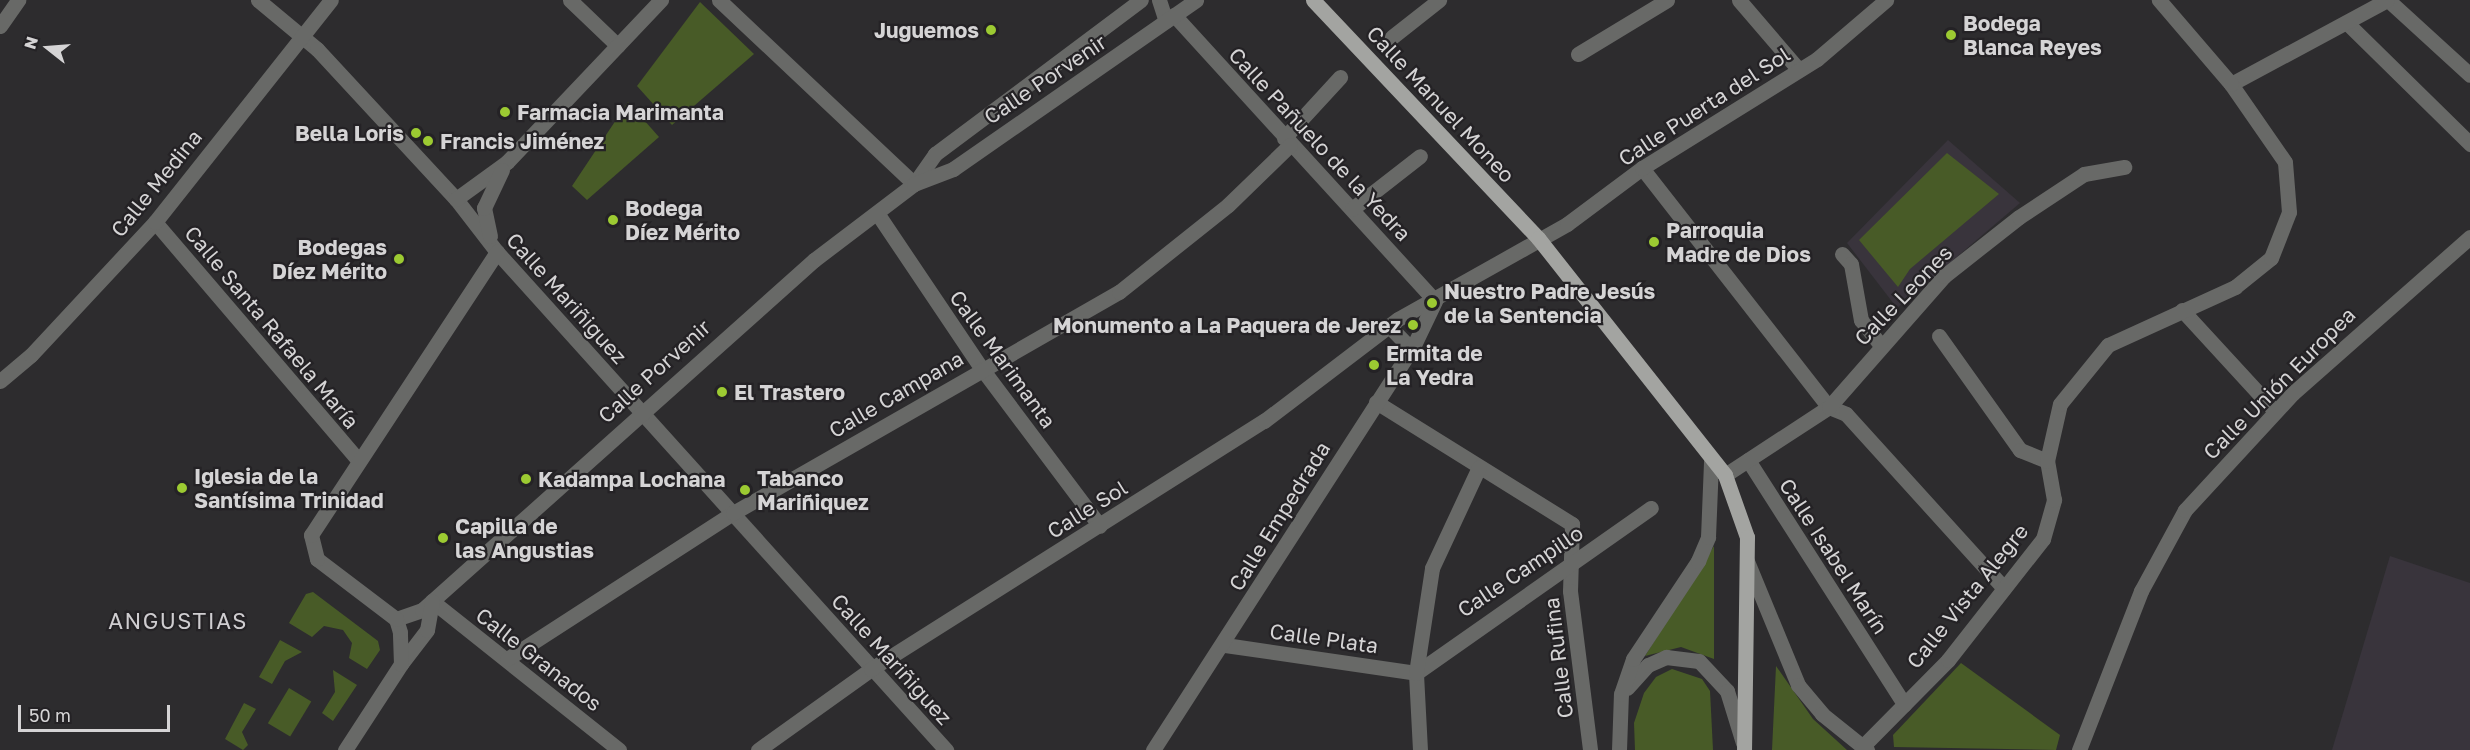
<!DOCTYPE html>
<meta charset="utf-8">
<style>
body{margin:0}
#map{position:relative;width:2470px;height:750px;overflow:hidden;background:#2d2c2e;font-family:"Golos Text",sans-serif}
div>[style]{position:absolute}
.built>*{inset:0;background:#39343c}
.green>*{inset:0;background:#485b27;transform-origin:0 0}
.minor>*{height:15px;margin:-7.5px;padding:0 7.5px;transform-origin:7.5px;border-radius:7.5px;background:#686967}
.major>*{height:15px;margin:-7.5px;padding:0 7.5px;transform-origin:7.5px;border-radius:7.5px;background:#a3a4a1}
.dots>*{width:16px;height:16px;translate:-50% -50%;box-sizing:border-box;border:3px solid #242225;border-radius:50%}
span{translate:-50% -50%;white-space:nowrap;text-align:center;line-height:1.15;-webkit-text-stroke:4.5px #242225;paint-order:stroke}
.poi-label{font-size:21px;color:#d5d4d5;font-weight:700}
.left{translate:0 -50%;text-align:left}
.right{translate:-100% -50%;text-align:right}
.street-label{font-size:21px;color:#d5d4d5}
.neighbourhood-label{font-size:22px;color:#cfcdd0;letter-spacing:1.5px}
.north{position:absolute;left:18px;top:18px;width:60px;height:60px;-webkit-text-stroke:4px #242225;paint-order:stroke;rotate:287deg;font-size:16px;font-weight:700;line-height:24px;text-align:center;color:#d5d4d5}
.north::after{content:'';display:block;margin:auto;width:21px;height:27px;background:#d5d4d5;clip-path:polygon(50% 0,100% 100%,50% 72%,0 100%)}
.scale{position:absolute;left:18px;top:705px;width:152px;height:27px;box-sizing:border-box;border:3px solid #d5d4d5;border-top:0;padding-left:8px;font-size:18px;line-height:21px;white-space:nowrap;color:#d5d4d5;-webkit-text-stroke:4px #242225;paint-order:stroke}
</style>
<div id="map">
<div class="built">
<div style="clip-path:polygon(1948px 140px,2020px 203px,1897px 308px,1847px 243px)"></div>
<div style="clip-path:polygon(2390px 556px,2470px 583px,2470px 750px,2332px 750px)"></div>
</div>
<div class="green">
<div style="clip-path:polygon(700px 2px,754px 54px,672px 125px,637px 86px)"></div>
<div style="clip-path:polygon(628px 102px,659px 137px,587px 200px,572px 186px)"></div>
<div style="clip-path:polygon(1947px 153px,1999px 194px,1910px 269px,1898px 287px,1859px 240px)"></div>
<div style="clip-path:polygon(1714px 546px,1714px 659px,1681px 647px,1645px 656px)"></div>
<div style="clip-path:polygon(313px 592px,378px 641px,380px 650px,367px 669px,349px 658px,352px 643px,343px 630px,324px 626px,312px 637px,289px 623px,306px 594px)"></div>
<div style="clip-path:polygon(280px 640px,302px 652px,285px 661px,272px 684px,259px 677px)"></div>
<div style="clip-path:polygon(1961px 663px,2060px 735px,2056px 750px,1894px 747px,1893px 735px)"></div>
<div style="clip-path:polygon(1776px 666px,1813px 719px,1847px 750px,1772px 750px)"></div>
<div style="clip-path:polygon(1672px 669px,1702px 679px,1710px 691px,1713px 750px,1635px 750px,1634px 723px,1644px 693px,1656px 677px)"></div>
<div style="clip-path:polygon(333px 670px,357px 685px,333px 721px,322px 713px,335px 692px)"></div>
<div style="left:289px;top:688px;width:26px;height:41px;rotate:31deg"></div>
<div style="clip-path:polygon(244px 703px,256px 709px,242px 732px,248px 745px,243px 750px,225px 739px)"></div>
</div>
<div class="minor">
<div style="left:258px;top:0;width:77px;rotate:39.7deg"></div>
<div style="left:317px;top:49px;width:205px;rotate:47.2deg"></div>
<div style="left:456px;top:199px;width:67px;rotate:52.3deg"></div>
<div style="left:497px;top:252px;width:671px;rotate:47.96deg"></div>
<div style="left:570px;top:0;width:66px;rotate:43.8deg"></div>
<div style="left:719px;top:0;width:268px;rotate:43.3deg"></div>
<div style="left:1159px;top:0;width:22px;rotate:72deg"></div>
<div style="left:1739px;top:0;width:92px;rotate:49.4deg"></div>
<div style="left:2388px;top:0;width:111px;rotate:42.4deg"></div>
<div style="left:1174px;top:15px;width:387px;rotate:47.6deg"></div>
<div style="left:2347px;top:23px;width:173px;rotate:44.5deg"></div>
<div style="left:0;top:26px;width:32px;rotate:-55deg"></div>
<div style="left:1392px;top:37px;width:60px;rotate:-38.2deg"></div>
<div style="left:1578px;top:54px;width:104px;rotate:-31.2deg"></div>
<div style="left:2231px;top:84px;width:177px;rotate:-28.3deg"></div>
<div style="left:1284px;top:138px;width:83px;rotate:-47.4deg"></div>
<div style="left:1642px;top:168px;width:303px;rotate:52deg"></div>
<div style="left:1829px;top:407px;width:18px;rotate:22deg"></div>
<div style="left:1846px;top:414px;width:235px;rotate:47.8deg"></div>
<div style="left:914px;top:184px;width:37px;rotate:-55deg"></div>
<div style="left:935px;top:154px;width:257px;rotate:-36.8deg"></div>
<div style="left:456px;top:199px;width:63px;rotate:-36deg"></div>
<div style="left:507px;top:162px;width:224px;rotate:-46.5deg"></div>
<div style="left:1352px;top:209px;width:86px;rotate:-37.9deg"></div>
<div style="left:877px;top:213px;width:188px;rotate:56.1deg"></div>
<div style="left:982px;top:369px;width:196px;rotate:53.1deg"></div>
<div style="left:155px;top:222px;width:313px;rotate:49.5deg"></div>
<div style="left:490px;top:236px;width:29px;rotate:-102deg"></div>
<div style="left:484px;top:208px;width:42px;rotate:-64.7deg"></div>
<div style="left:1842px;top:254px;width:13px;rotate:48deg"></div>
<div style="left:1851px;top:264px;width:57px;rotate:79.9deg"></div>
<div style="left:1861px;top:320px;width:33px;rotate:52deg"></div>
<div style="left:2182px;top:310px;width:137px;rotate:47.4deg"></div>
<div style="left:1389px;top:326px;width:32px;rotate:46deg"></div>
<div style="left:1939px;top:336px;width:140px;rotate:54.6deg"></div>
<div style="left:2020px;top:450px;width:29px;rotate:22deg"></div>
<div style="left:0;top:381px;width:40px;rotate:-40deg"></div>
<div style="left:31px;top:355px;width:182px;rotate:-47deg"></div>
<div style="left:155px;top:222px;width:283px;rotate:-51.6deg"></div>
<div style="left:1376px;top:402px;width:231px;rotate:31.9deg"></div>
<div style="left:1572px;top:524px;width:67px;rotate:91.7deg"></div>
<div style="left:1570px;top:591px;width:160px;rotate:82.8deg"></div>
<div style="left:1748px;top:460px;width:290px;rotate:57.4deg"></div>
<div style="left:1725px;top:475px;width:124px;rotate:-33.2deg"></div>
<div style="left:1829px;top:407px;width:174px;rotate:-48.7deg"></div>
<div style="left:1944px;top:276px;width:95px;rotate:-38.2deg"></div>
<div style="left:2019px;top:217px;width:78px;rotate:-33.5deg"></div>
<div style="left:2084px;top:174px;width:41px;rotate:-9.9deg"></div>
<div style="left:1747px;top:561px;width:134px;rotate:67.6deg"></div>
<div style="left:1798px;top:685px;width:38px;rotate:50deg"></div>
<div style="left:1822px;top:714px;width:58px;rotate:38.7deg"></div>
<div style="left:432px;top:601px;width:239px;rotate:38.5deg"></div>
<div style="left:396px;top:619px;width:28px;rotate:-19deg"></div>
<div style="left:422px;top:610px;width:526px;rotate:-41.76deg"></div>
<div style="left:814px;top:260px;width:126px;rotate:-37.2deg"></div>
<div style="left:914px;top:184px;width:42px;rotate:-21deg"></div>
<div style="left:953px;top:169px;width:296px;rotate:-34.8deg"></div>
<div style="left:1225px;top:645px;width:193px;rotate:8.3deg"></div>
<div style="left:507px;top:659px;width:269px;rotate:-32.9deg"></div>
<div style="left:733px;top:513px;width:445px;rotate:-29.8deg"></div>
<div style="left:1119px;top:292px;width:139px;rotate:-38.6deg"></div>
<div style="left:1228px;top:205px;width:86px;rotate:-44.1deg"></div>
<div style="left:401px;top:664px;width:43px;rotate:-52.6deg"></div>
<div style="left:427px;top:630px;width:29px;rotate:-80deg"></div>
<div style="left:1416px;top:673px;width:287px;rotate:-35.1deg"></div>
<div style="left:1627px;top:688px;width:31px;rotate:-48deg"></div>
<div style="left:1648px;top:665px;width:20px;rotate:-24deg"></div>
<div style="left:1666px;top:657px;width:33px;rotate:7deg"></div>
<div style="left:1699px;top:661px;width:41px;rotate:47deg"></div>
<div style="left:1727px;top:691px;width:54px;rotate:72.9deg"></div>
<div style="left:1862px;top:747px;width:122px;rotate:-45.3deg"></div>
<div style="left:1948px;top:660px;width:154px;rotate:-51.9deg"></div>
<div style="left:2043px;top:539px;width:41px;rotate:-74.2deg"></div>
<div style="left:2054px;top:500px;width:40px;rotate:-100deg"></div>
<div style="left:2047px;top:461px;width:58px;rotate:-77.2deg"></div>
<div style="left:2060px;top:404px;width:76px;rotate:-50.9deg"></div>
<div style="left:2108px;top:345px;width:140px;rotate:-24.5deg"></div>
<div style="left:2235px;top:287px;width:46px;rotate:-38.9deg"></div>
<div style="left:2271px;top:258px;width:49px;rotate:-68.6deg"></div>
<div style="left:2289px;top:212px;width:50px;rotate:-94.6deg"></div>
<div style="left:2285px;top:162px;width:95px;rotate:-124.7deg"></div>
<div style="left:2231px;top:84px;width:111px;rotate:-130.6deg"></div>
<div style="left:345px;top:750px;width:103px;rotate:-56.9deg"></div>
<div style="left:401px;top:664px;width:32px;rotate:-92deg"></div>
<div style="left:400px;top:632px;width:14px;rotate:-107deg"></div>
<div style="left:396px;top:619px;width:99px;rotate:-142.8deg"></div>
<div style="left:317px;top:559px;width:25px;rotate:-104deg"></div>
<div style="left:311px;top:535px;width:339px;rotate:-56.7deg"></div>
<div style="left:758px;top:750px;width:139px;rotate:-35.6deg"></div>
<div style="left:871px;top:669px;width:465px;rotate:-32.3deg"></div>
<div style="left:1264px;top:421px;width:168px;rotate:-37.3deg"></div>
<div style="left:1398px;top:319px;width:194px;rotate:-29.3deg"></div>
<div style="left:1567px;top:224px;width:94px;rotate:-36.7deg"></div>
<div style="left:1642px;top:168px;width:206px;rotate:-31.9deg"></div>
<div style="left:1817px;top:59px;width:91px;rotate:-40.5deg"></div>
<div style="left:1153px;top:750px;width:480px;rotate:-57.2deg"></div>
<div style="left:1413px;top:347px;width:51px;rotate:-64.4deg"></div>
<div style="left:1420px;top:750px;width:77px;rotate:-93deg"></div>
<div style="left:1416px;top:673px;width:106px;rotate:-81.3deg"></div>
<div style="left:1432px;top:568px;width:111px;rotate:-65deg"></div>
<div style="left:1619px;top:750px;width:56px;rotate:-88deg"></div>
<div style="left:1621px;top:694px;width:37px;rotate:-71deg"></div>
<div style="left:1633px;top:659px;width:118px;rotate:-56.4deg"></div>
<div style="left:1698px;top:561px;width:26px;rotate:-67deg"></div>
<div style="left:1708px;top:537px;width:76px;rotate:-87.7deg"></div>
<div style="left:2079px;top:750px;width:171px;rotate:-68.7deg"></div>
<div style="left:2141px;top:591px;width:92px;rotate:-61.5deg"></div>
<div style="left:2185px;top:510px;width:159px;rotate:-47.3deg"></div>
<div style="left:2293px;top:393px;width:236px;rotate:-41.4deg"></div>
</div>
<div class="major">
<div style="left:1313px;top:0;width:328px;rotate:46.6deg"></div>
<div style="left:1538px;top:238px;width:302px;rotate:51.7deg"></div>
<div style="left:1725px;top:475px;width:66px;rotate:70.5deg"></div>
<div style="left:1747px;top:537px;width:213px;rotate:90.8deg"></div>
</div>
<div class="dots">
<div style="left:991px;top:30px;background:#9cca32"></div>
<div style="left:1951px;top:35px;background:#9cca32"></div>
<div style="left:505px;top:112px;background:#9cca32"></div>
<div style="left:416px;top:133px;background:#9cca32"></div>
<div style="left:428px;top:141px;background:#9cca32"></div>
<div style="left:613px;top:220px;background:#9cca32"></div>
<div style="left:1654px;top:242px;background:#9cca32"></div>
<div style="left:399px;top:259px;background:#9cca32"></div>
<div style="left:1432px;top:303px;background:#9cca32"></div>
<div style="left:1413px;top:325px;background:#9cca32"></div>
<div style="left:1374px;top:365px;background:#9cca32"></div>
<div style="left:722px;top:392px;background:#9cca32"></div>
<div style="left:526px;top:479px;background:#9cca32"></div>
<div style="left:182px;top:488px;background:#9cca32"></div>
<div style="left:745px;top:490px;background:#9cca32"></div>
<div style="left:443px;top:538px;background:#9cca32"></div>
</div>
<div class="poi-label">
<span class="left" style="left:1963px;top:35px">Bodega<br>Blanca Reyes</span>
<span class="right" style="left:979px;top:30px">Juguemos</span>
<span class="left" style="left:517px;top:112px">Farmacia Marimanta</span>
<span class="right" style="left:404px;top:133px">Bella Loris</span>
<span class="left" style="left:440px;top:141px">Francis Jiménez</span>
<span class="left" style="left:625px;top:220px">Bodega<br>Díez Mérito</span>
<span class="left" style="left:1666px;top:242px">Parroquia<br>Madre de Dios</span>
<span class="right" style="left:387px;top:259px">Bodegas<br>Díez Mérito</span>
<span class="left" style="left:1444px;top:303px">Nuestro Padre Jesús<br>de la Sentencia</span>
<span class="right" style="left:1401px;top:325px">Monumento a La Paquera de Jerez</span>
<span class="left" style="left:1386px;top:365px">Ermita de<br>La Yedra</span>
<span class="left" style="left:734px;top:392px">El Trastero</span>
<span class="left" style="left:194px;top:488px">Iglesia de la<br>Santísima Trinidad</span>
<span class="left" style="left:757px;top:490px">Tabanco<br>Mariñiquez</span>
<span class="left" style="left:538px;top:479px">Kadampa Lochana</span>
<span class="left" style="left:455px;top:538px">Capilla de<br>las Angustias</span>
</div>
<div class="street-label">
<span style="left:1045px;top:79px;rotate:-34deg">Calle Porvenir</span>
<span style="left:1441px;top:104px;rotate:47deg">Calle Manuel Moneo</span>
<span style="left:1704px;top:106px;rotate:-33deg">Calle Puerta del Sol</span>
<span style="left:1320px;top:144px;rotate:47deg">Calle Pañuelo de la Yedra</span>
<span style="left:156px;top:183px;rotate:-51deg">Calle Medina</span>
<span style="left:1903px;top:295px;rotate:-46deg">Calle Leones</span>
<span style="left:567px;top:298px;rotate:48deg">Calle Mariñiguez</span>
<span style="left:272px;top:327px;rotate:50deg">Calle Santa Rafaela María</span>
<span style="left:1003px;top:359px;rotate:54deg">Calle Marimanta</span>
<span style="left:654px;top:371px;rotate:-42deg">Calle Porvenir</span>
<span style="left:2279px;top:383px;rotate:-45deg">Calle Unión Europea</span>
<span style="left:896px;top:394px;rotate:-30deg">Calle Campana</span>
<span style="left:1087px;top:509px;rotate:-32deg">Calle Sol</span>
<span style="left:1279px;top:516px;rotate:-58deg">Calle Empedrada</span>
<span style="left:1834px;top:556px;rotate:57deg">Calle Isabel Marín</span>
<span style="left:1520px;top:571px;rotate:-34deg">Calle Campillo</span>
<span style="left:1967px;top:596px;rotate:-51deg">Calle Vista Alegre</span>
<span style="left:1324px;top:638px;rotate:8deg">Calle Plata</span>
<span style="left:1558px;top:658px;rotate:-97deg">Calle Rufina</span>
<span style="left:539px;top:659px;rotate:38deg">Calle Granados</span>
<span style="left:892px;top:659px;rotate:48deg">Calle Mariñiguez</span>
</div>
<div class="neighbourhood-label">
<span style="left:178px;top:621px">ANGUSTIAS</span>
</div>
<div class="north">N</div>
<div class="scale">50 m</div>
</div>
